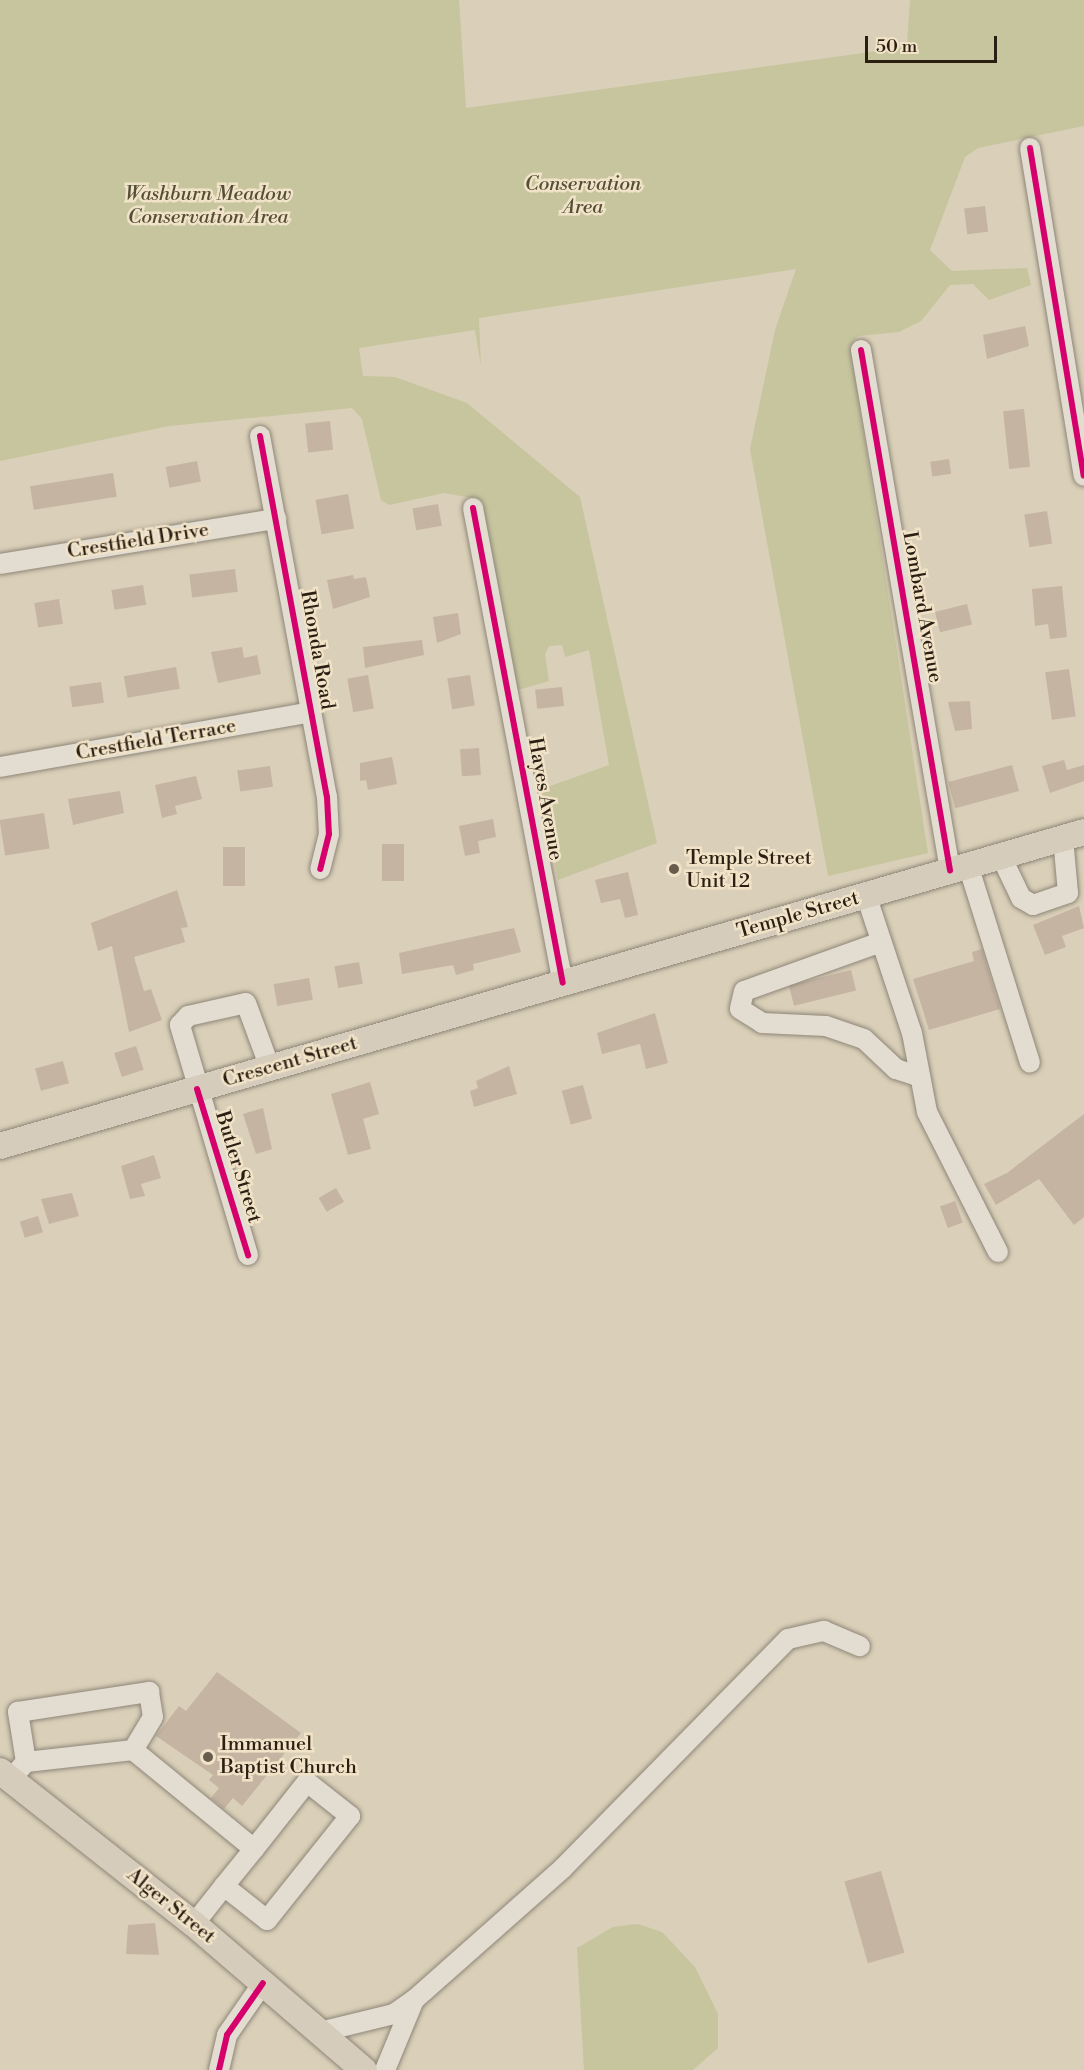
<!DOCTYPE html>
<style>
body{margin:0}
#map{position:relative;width:1084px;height:2070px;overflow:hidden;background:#dacfb8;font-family:"Libre Bodoni",serif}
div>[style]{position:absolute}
.green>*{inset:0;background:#c6c59e}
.building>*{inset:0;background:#c5b4a2;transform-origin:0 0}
.roads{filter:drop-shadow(0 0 2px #8e8678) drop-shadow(0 0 2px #8e8678)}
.minor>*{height:20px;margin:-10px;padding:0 10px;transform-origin:10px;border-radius:10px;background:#e2dcd1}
.major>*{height:26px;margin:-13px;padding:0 13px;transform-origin:13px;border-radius:13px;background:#d6ccbc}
.cycleway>*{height:6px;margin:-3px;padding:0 3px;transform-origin:3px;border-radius:3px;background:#d6006c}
.dots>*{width:16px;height:16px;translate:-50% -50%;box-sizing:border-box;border:3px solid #f1e3c7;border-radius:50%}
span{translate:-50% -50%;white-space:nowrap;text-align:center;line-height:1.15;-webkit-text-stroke:5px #f1e3c7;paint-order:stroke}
.park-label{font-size:20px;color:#544e37;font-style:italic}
.street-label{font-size:20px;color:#2b1f14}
.poi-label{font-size:20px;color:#2b1f14}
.left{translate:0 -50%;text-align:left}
.scale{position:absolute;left:865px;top:36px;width:132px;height:27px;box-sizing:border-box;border:3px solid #2b1f14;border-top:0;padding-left:8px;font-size:18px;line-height:21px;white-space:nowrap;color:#2b1f14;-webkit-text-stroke:4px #f1e3c7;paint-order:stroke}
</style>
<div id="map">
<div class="green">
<div style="clip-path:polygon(0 0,459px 0,466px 108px,907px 47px,910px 0,1084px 0,1084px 126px,978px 148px,965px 157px,930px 250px,952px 271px,1027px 268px,1031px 285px,989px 300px,973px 284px,950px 285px,921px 321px,899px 332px,858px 336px,850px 346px,928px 853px,828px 876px,750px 449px,775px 330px,796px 269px,479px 318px,481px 366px,475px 330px,359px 348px,363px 376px,395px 377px,467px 403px,580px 497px,657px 843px,558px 880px,542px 789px,609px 765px,589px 650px,565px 657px,562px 645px,549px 646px,545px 654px,549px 681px,518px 690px,496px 604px,483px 503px,478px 499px,444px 493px,389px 505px,381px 500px,362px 419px,352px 408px,169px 426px,0 461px)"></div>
<div style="clip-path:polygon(638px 1924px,662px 1932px,695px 1967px,718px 2014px,718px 2048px,693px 2070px,584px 2070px,577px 1948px,613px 1927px)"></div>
</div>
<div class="building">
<div style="left:985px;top:206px;width:26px;height:21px;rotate:83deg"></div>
<div style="clip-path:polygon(1025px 326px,1029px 346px,987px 359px,983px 335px)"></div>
<div style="left:1024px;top:409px;width:58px;height:21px;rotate:84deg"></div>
<div style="left:330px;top:421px;width:29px;height:25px;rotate:84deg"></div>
<div style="left:949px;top:459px;width:15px;height:19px;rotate:82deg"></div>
<div style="left:197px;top:461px;width:21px;height:32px;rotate:79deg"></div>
<div style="left:113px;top:473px;width:24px;height:84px;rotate:81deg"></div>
<div style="left:348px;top:494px;width:35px;height:33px;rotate:80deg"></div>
<div style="left:438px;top:504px;width:22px;height:26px;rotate:80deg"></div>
<div style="left:1047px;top:511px;width:33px;height:23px;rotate:81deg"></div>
<div style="left:235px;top:569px;width:23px;height:46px;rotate:83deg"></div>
<div style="clip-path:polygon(353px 575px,354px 579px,366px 577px,370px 597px,333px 609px,327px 580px)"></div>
<div style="left:143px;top:585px;width:20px;height:32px;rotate:81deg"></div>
<div style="clip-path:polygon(1062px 586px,1067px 637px,1050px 639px,1048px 624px,1035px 626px,1032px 589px)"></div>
<div style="left:59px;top:599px;width:25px;height:25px;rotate:81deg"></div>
<div style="left:967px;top:604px;width:21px;height:33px;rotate:76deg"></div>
<div style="clip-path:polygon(458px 613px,461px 634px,437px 643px,433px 617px)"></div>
<div style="clip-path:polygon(422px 640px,424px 655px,365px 668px,363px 647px)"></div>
<div style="clip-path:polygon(242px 647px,244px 658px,257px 655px,261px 674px,218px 683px,211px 652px)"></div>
<div style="left:176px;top:667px;width:22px;height:53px;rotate:80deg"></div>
<div style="left:1069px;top:669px;width:48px;height:24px;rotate:82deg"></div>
<div style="left:368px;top:675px;width:34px;height:21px;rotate:80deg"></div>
<div style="left:470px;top:675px;width:31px;height:23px;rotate:81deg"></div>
<div style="left:101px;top:682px;width:21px;height:32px;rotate:82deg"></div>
<div style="left:562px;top:687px;width:19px;height:27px;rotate:84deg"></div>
<div style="clip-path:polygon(970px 701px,972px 729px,955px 731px,948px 702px)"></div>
<div style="left:479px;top:748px;width:27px;height:19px;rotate:86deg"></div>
<div style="clip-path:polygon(392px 757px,397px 784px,368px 790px,366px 780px,360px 781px,360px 763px)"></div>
<div style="clip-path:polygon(1064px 760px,1067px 770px,1084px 765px,1084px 781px,1050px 793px,1042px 766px)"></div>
<div style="left:1012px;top:765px;width:27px;height:66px;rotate:75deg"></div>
<div style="left:270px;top:766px;width:21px;height:33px;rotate:82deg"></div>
<div style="clip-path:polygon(196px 776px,202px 799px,175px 806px,177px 814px,162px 818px,155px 785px)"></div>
<div style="clip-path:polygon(120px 791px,124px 813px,73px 825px,68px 799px)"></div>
<div style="left:44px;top:813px;width:36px;height:45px;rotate:81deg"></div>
<div style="clip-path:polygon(493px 819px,496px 837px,478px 841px,480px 853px,465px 856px,459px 826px)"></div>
<div style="left:382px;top:844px;width:22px;height:37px"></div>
<div style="left:223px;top:847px;width:22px;height:39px"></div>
<div style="clip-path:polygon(628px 872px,638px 915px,625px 918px,620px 899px,601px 903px,595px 880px)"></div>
<div style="clip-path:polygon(177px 890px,188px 927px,181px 928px,185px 942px,134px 957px,144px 991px,151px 989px,162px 1020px,129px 1032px,112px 946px,98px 951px,91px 923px)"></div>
<div style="clip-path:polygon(1079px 906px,1084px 928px,1062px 936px,1066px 947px,1045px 955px,1033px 925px)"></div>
<div style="clip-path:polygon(514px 928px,521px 952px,473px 964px,474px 970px,456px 975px,453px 965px,402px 974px,399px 953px)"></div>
<div style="clip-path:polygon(982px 949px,1000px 1009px,929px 1030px,913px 979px,974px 961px,972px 952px)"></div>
<div style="left:359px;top:962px;width:22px;height:25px;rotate:80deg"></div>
<div style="left:851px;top:970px;width:21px;height:64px;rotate:76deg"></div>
<div style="left:309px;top:978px;width:22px;height:36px;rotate:80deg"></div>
<div style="clip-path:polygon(655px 1013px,668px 1063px,646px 1069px,640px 1044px,602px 1054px,597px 1033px)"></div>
<div style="left:136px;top:1046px;width:25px;height:23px;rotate:72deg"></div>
<div style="left:63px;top:1061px;width:23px;height:29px;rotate:75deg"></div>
<div style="clip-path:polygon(509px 1066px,517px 1094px,474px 1107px,470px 1091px,478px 1088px,476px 1081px)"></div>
<div style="clip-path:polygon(370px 1082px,379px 1114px,363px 1119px,371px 1149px,348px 1155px,331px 1094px)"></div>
<div style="left:583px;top:1085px;width:35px;height:22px;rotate:75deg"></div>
<div style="clip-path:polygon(263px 1108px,272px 1149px,256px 1154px,243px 1114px)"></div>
<div style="clip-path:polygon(1084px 1114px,1084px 1217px,1074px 1225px,1039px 1179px,996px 1205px,984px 1184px,1007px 1173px)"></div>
<div style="clip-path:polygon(154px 1155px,161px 1178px,141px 1184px,145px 1196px,130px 1199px,121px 1166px)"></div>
<div style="left:336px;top:1188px;width:16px;height:20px;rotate:60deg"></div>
<div style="clip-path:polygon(72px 1193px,79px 1216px,49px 1224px,41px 1199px)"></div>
<div style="left:955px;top:1201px;width:23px;height:16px;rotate:70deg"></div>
<div style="left:38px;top:1216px;width:17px;height:19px;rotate:73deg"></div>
<div style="clip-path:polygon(217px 1672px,301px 1733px,242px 1806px,233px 1798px,224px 1809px,211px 1798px,219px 1788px,209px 1780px,213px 1775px,156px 1736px,179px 1706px,186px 1711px)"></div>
<div style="left:881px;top:1871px;width:85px;height:38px;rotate:74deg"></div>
<div style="clip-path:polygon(155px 1923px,159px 1955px,126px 1954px,128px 1925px)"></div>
</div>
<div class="roads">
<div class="minor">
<div style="left:1030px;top:148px;width:332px;rotate:80.7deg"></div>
<div style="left:861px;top:350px;width:528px;rotate:80.29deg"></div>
<div style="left:260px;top:436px;width:367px;rotate:79.5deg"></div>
<div style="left:327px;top:797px;width:37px;rotate:87deg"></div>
<div style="left:329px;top:834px;width:36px;rotate:104deg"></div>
<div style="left:473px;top:508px;width:483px;rotate:79.3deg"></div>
<div style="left:0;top:564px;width:280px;rotate:-9.3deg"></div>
<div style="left:0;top:767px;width:316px;rotate:-10deg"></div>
<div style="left:1001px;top:856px;width:47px;rotate:64.5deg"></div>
<div style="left:1021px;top:898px;width:14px;rotate:30deg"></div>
<div style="left:1033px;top:905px;width:37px;rotate:-19deg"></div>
<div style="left:1068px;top:893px;width:55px;rotate:-95.2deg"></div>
<div style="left:968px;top:865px;width:207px;rotate:72.6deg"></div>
<div style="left:866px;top:895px;width:145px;rotate:71.6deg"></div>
<div style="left:912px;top:1033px;width:80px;rotate:79.2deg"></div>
<div style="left:927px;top:1112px;width:157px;rotate:63.1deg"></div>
<div style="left:881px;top:942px;width:145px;rotate:160.3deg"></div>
<div style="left:744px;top:991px;width:18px;rotate:103deg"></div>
<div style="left:740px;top:1009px;width:26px;rotate:32deg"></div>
<div style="left:762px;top:1023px;width:64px;rotate:2.7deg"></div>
<div style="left:826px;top:1026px;width:40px;rotate:18.9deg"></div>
<div style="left:864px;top:1039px;width:44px;rotate:43.2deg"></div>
<div style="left:896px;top:1069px;width:25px;rotate:18deg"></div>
<div style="left:248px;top:1255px;width:240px;rotate:-106.5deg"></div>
<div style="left:180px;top:1025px;width:12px;rotate:-48deg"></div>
<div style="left:188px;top:1016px;width:59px;rotate:-12.6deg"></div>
<div style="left:246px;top:1003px;width:69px;rotate:69.7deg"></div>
<div style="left:26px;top:1762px;width:51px;rotate:-99.1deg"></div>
<div style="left:18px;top:1712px;width:133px;rotate:-8.7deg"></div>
<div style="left:149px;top:1692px;width:25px;rotate:81deg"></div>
<div style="left:153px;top:1717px;width:39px;rotate:121deg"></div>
<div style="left:11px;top:1779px;width:23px;rotate:-49deg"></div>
<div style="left:26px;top:1762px;width:108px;rotate:-6.4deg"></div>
<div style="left:133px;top:1750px;width:156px;rotate:39.3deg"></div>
<div style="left:194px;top:1924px;width:48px;rotate:-51.7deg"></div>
<div style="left:224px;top:1886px;width:48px;rotate:-51deg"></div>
<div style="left:254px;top:1849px;width:85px;rotate:-51.7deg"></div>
<div style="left:307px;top:1782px;width:55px;rotate:38.3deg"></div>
<div style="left:350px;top:1816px;width:133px;rotate:128.6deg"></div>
<div style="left:267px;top:1920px;width:55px;rotate:-141.7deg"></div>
<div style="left:414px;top:2000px;width:199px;rotate:-41.5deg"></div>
<div style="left:563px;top:1868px;width:321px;rotate:-45.5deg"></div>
<div style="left:788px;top:1639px;width:37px;rotate:-13deg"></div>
<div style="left:824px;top:1631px;width:39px;rotate:23deg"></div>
<div style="left:320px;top:2032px;width:76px;rotate:-13.7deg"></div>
<div style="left:394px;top:2014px;width:24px;rotate:-35deg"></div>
<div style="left:414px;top:2000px;width:76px;rotate:112.5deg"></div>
<div style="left:219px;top:2070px;width:36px;rotate:-77deg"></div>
<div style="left:227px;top:2035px;width:63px;rotate:-55.3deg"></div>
</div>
<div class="major">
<div style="left:0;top:1146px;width:1129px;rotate:-16.15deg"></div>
<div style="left:0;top:1771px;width:247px;rotate:38.3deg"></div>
<div style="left:194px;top:1924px;width:224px;rotate:40.7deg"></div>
</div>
</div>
<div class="cycleway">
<div style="left:1030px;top:148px;width:332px;rotate:80.7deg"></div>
<div style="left:861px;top:350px;width:528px;rotate:80.29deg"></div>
<div style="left:260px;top:436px;width:367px;rotate:79.5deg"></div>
<div style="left:327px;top:797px;width:37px;rotate:87deg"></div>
<div style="left:329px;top:834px;width:36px;rotate:104deg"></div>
<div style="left:473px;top:508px;width:483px;rotate:79.3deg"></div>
<div style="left:197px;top:1089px;width:174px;rotate:72.9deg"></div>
<div style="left:219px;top:2070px;width:36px;rotate:-77deg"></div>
<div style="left:227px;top:2035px;width:63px;rotate:-55.3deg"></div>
</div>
<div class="dots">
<div style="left:674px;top:869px;background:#685d4d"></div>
<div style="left:208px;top:1757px;background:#685d4d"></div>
</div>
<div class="park-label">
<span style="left:583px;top:196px">Conservation<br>Area</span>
<span style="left:208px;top:206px">Washburn Meadow<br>Conservation Area</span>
</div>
<div class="street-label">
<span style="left:138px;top:541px;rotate:-9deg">Crestfield Drive</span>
<span style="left:922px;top:607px;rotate:80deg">Lombard Avenue</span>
<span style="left:317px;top:650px;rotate:80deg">Rhonda Road</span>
<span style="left:156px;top:740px;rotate:-10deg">Crestfield Terrace</span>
<span style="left:545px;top:799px;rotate:80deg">Hayes Avenue</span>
<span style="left:798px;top:915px;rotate:-16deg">Temple Street</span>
<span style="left:290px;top:1062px;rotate:-16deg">Crescent Street</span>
<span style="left:238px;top:1167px;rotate:73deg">Butler Street</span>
<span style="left:171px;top:1906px;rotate:39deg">Alger Street</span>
</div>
<div class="poi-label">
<span class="left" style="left:686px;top:870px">Temple Street<br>Unit 12</span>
<span class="left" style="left:220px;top:1756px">Immanuel<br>Baptist Church</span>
</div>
<div class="scale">50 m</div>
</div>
